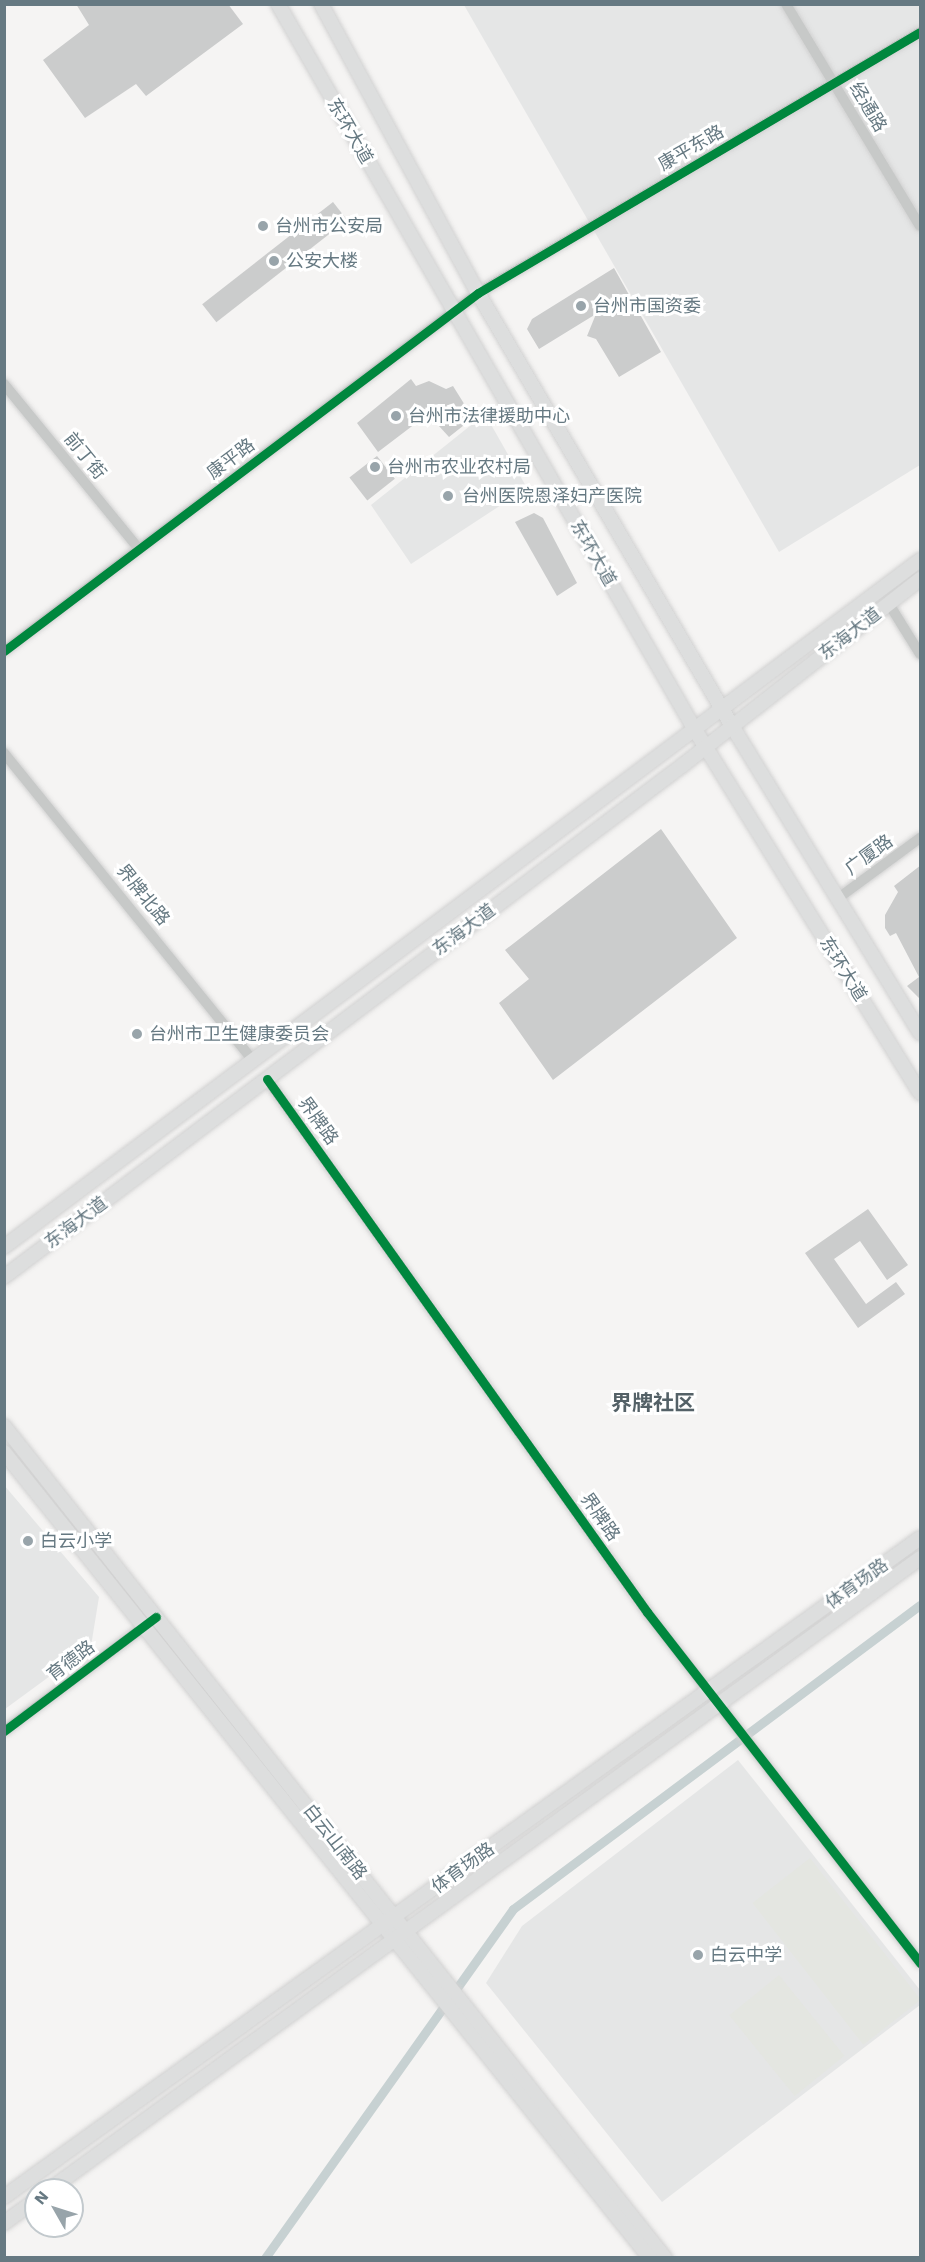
<!DOCTYPE html>
<meta charset="utf-8">
<style>
body{margin:0}
#map{position:relative;width:925px;height:2262px;overflow:hidden;background:#f5f4f3;font-family:"Work Sans","Noto Sans SC",sans-serif}
div>[style]{position:absolute}
.built>*{inset:0;background:#e5e6e6}
.green>*{inset:0;background:#e4e6e1;transform-origin:0 0}
.canal>*{height:9px;margin:-4.5px;padding:0 4.5px;transform-origin:4.5px;border-radius:4.5px;background:#c7d1d2}
.building>*{inset:0;background:#cbcccc;transform-origin:0 0}
.roads{filter:drop-shadow(0 0 2px #d1d1d1) drop-shadow(0 0 2px #d1d1d1)}
.minor>*{height:10px;margin:-5px;padding:0 5px;transform-origin:5px;border-radius:5px;background:#c7c9c8}
.major>*{height:14px;margin:-7px;padding:0 7px;transform-origin:7px;border-radius:7px;background:#dddede}
.cycleway>*{height:9px;margin:-4.5px;padding:0 4.5px;transform-origin:4.5px;border-radius:4.5px;background:#00873e}
.dots>*{width:16px;height:16px;translate:-50% -50%;box-sizing:border-box;border:3px solid #fff;border-radius:50%}
span{translate:-50% -50%;white-space:nowrap;text-align:center;line-height:1.15;-webkit-text-stroke:6px #fff;paint-order:stroke}
.street-label{font-size:18px;color:#667982}
.poi-label{font-size:18px;color:#667982}
.left{translate:0 -50%;text-align:left}
.quarter-label{font-size:21px;color:#546167;font-weight:700}
.frame{position:absolute;inset:0;border:6px solid #667982;pointer-events:none}
.north{position:absolute;left:24px;top:2178px;width:60px;height:60px;box-sizing:border-box;background:#fff;border:2px solid #c2c9cd;border-radius:50%;rotate:309deg;font-size:16px;font-weight:700;line-height:24px;text-align:center;color:#667982}
.north::after{content:'';display:block;margin:auto;width:21px;height:27px;background:#98a4aa;clip-path:polygon(50% 0,100% 100%,50% 72%,0 100%)}
</style>
<div id="map">
<div class="built">
<div style="clip-path:polygon(464px 5px,920px 5px,920px 465px,779px 552px)"></div>
<div style="clip-path:polygon(485px 414px,527px 488px,411px 564px,371px 505px)"></div>
<div style="clip-path:polygon(4px 1485px,99px 1597px,91px 1646px,5px 1709px)"></div>
<div style="clip-path:polygon(738px 1760px,920px 1990px,920px 2005px,662px 2202px,486px 1983px,522px 1926px)"></div>
</div>
<div class="green">
<div style="left:810px;top:1858px;width:180px;height:73px;rotate:52deg"></div>
<div style="left:779px;top:1975px;width:104px;height:64px;rotate:51deg"></div>
</div>
<div class="canal">
<div style="left:265px;top:2258px;width:428px;rotate:-54.6deg"></div>
<div style="left:513px;top:1909px;width:508px;rotate:-36.76deg"></div>
</div>
<div class="building">
<div style="clip-path:polygon(76px 4px,228px 4px,243px 24px,146px 96px,136px 84px,85px 118px,43px 60px,89px 25px)"></div>
<div style="left:333px;top:202px;width:23px;height:166px;rotate:52deg"></div>
<div style="clip-path:polygon(614px 268px,661px 352px,619px 377px,596px 339px,587px 336px,596px 314px,539px 349px,527px 329px,532px 319px)"></div>
<div style="clip-path:polygon(411px 379px,416px 386px,429px 381px,446px 389px,453px 386px,473px 418px,449px 437px,428px 414px,378px 452px,357px 423px)"></div>
<div style="left:377px;top:456px;width:29px;height:35px;rotate:52deg"></div>
<div style="clip-path:polygon(534px 513px,543px 518px,577px 583px,557px 596px,515px 522px)"></div>
<div style="clip-path:polygon(661px 829px,737px 938px,553px 1080px,499px 1003px,529px 979px,505px 950px)"></div>
<div style="clip-path:polygon(921px 865px,921px 1000px,907px 986px,919px 977px,896px 933px,890px 936px,885px 928px,885px 915px,898px 892px,894px 886px)"></div>
<div style="clip-path:polygon(868px 1209px,908px 1265px,887px 1280px,860px 1241px,834px 1259px,866px 1304px,896px 1282px,905px 1294px,858px 1328px,805px 1253px)"></div>
</div>
<div class="roads">
<div class="minor">
<div style="left:786px;top:4px;width:259px;rotate:58.9deg"></div>
<div style="left:4px;top:384px;width:213px;rotate:50.7deg"></div>
<div style="left:889px;top:604px;width:59px;rotate:58.2deg"></div>
<div style="left:4px;top:651px;width:594px;rotate:-37.06deg"></div>
<div style="left:478px;top:293px;width:513px;rotate:-30.56deg"></div>
<div style="left:4px;top:753px;width:395px;rotate:51deg"></div>
<div style="left:837px;top:899px;width:103px;rotate:-36.3deg"></div>
<div style="left:267px;top:1079px;width:655px;rotate:54.51deg"></div>
<div style="left:647px;top:1612px;width:445px;rotate:52.1deg"></div>
<div style="left:4px;top:1731px;width:181px;rotate:-36.7deg"></div>
</div>
<div class="major">
<div style="left:278px;top:4px;width:837px;rotate:60.13deg"></div>
<div style="left:695px;top:730px;width:427px;rotate:58.2deg"></div>
<div style="left:321px;top:4px;width:329px;rotate:61.5deg"></div>
<div style="left:478px;top:293px;width:502px;rotate:59.6deg"></div>
<div style="left:732px;top:726px;width:360px;rotate:58.5deg"></div>
<div style="left:4px;top:1247px;width:1145px;rotate:-36.87deg"></div>
<div style="left:4px;top:1277px;width:850px;rotate:-37.02deg"></div>
<div style="left:683px;top:765px;width:301px;rotate:-38.1deg"></div>
<div style="left:4px;top:1426px;width:1063px;rotate:51.53deg"></div>
<div style="left:4px;top:1452px;width:1033px;rotate:51.29deg"></div>
<div style="left:49px;top:2190px;width:1076px;rotate:-35.96deg"></div>
<div style="left:4px;top:2197px;width:1128px;rotate:-35.73deg"></div>
<div style="left:4px;top:2223px;width:39px;rotate:-36deg"></div>
</div>
</div>
<div class="cycleway">
<div style="left:4px;top:651px;width:594px;rotate:-37.06deg"></div>
<div style="left:478px;top:293px;width:513px;rotate:-30.56deg"></div>
<div style="left:267px;top:1079px;width:655px;rotate:54.51deg"></div>
<div style="left:647px;top:1612px;width:445px;rotate:52.1deg"></div>
<div style="left:4px;top:1731px;width:190px;rotate:-36.9deg"></div>
</div>
<div class="dots">
<div style="left:263px;top:226px;background:#98a4aa"></div>
<div style="left:274px;top:261px;background:#98a4aa"></div>
<div style="left:581px;top:306px;background:#98a4aa"></div>
<div style="left:396px;top:416px;background:#98a4aa"></div>
<div style="left:375px;top:467px;background:#98a4aa"></div>
<div style="left:448px;top:496px;background:#98a4aa"></div>
<div style="left:137px;top:1034px;background:#98a4aa"></div>
<div style="left:28px;top:1541px;background:#98a4aa"></div>
<div style="left:698px;top:1955px;background:#98a4aa"></div>
</div>
<div class="street-label">
<span style="left:868px;top:107px;rotate:59deg">经通路</span>
<span style="left:350px;top:131px;rotate:60deg">东环大道</span>
<span style="left:691px;top:148px;rotate:-30deg">康平东路</span>
<span style="left:85px;top:456px;rotate:51deg">前丁街</span>
<span style="left:231px;top:459px;rotate:-37deg">康平路</span>
<span style="left:593px;top:553px;rotate:60deg">东环大道</span>
<span style="left:850px;top:634px;rotate:-38deg">东海大道</span>
<span style="left:869px;top:855px;rotate:-36deg">广厦路</span>
<span style="left:143px;top:895px;rotate:51deg">界牌北路</span>
<span style="left:464px;top:930px;rotate:-37deg">东海大道</span>
<span style="left:843px;top:969px;rotate:58deg">东环大道</span>
<span style="left:318px;top:1121px;rotate:54deg">界牌路</span>
<span style="left:76px;top:1223px;rotate:-37deg">东海大道</span>
<span style="left:600px;top:1517px;rotate:55deg">界牌路</span>
<span style="left:857px;top:1584px;rotate:-36deg">体育场路</span>
<span style="left:71px;top:1661px;rotate:-37deg">育德路</span>
<span style="left:335px;top:1842px;rotate:52deg">白云山南路</span>
<span style="left:463px;top:1868px;rotate:-36deg">体育场路</span>
</div>
<div class="poi-label">
<span class="left" style="left:275px;top:226px">台州市公安局</span>
<span class="left" style="left:286px;top:261px">公安大楼</span>
<span class="left" style="left:593px;top:306px">台州市国资委</span>
<span class="left" style="left:408px;top:416px">台州市法律援助中心</span>
<span class="left" style="left:387px;top:467px">台州市农业农村局</span>
<span class="left" style="left:462px;top:496px">台州医院恩泽妇产医院</span>
<span class="left" style="left:149px;top:1034px">台州市卫生健康委员会</span>
<span class="left" style="left:40px;top:1541px">白云小学</span>
<span class="left" style="left:710px;top:1955px">白云中学</span>
</div>
<div class="quarter-label">
<span style="left:653px;top:1403px">界牌社区</span>
</div>
<div class="frame"></div>
<div class="north">N</div>
</div>
